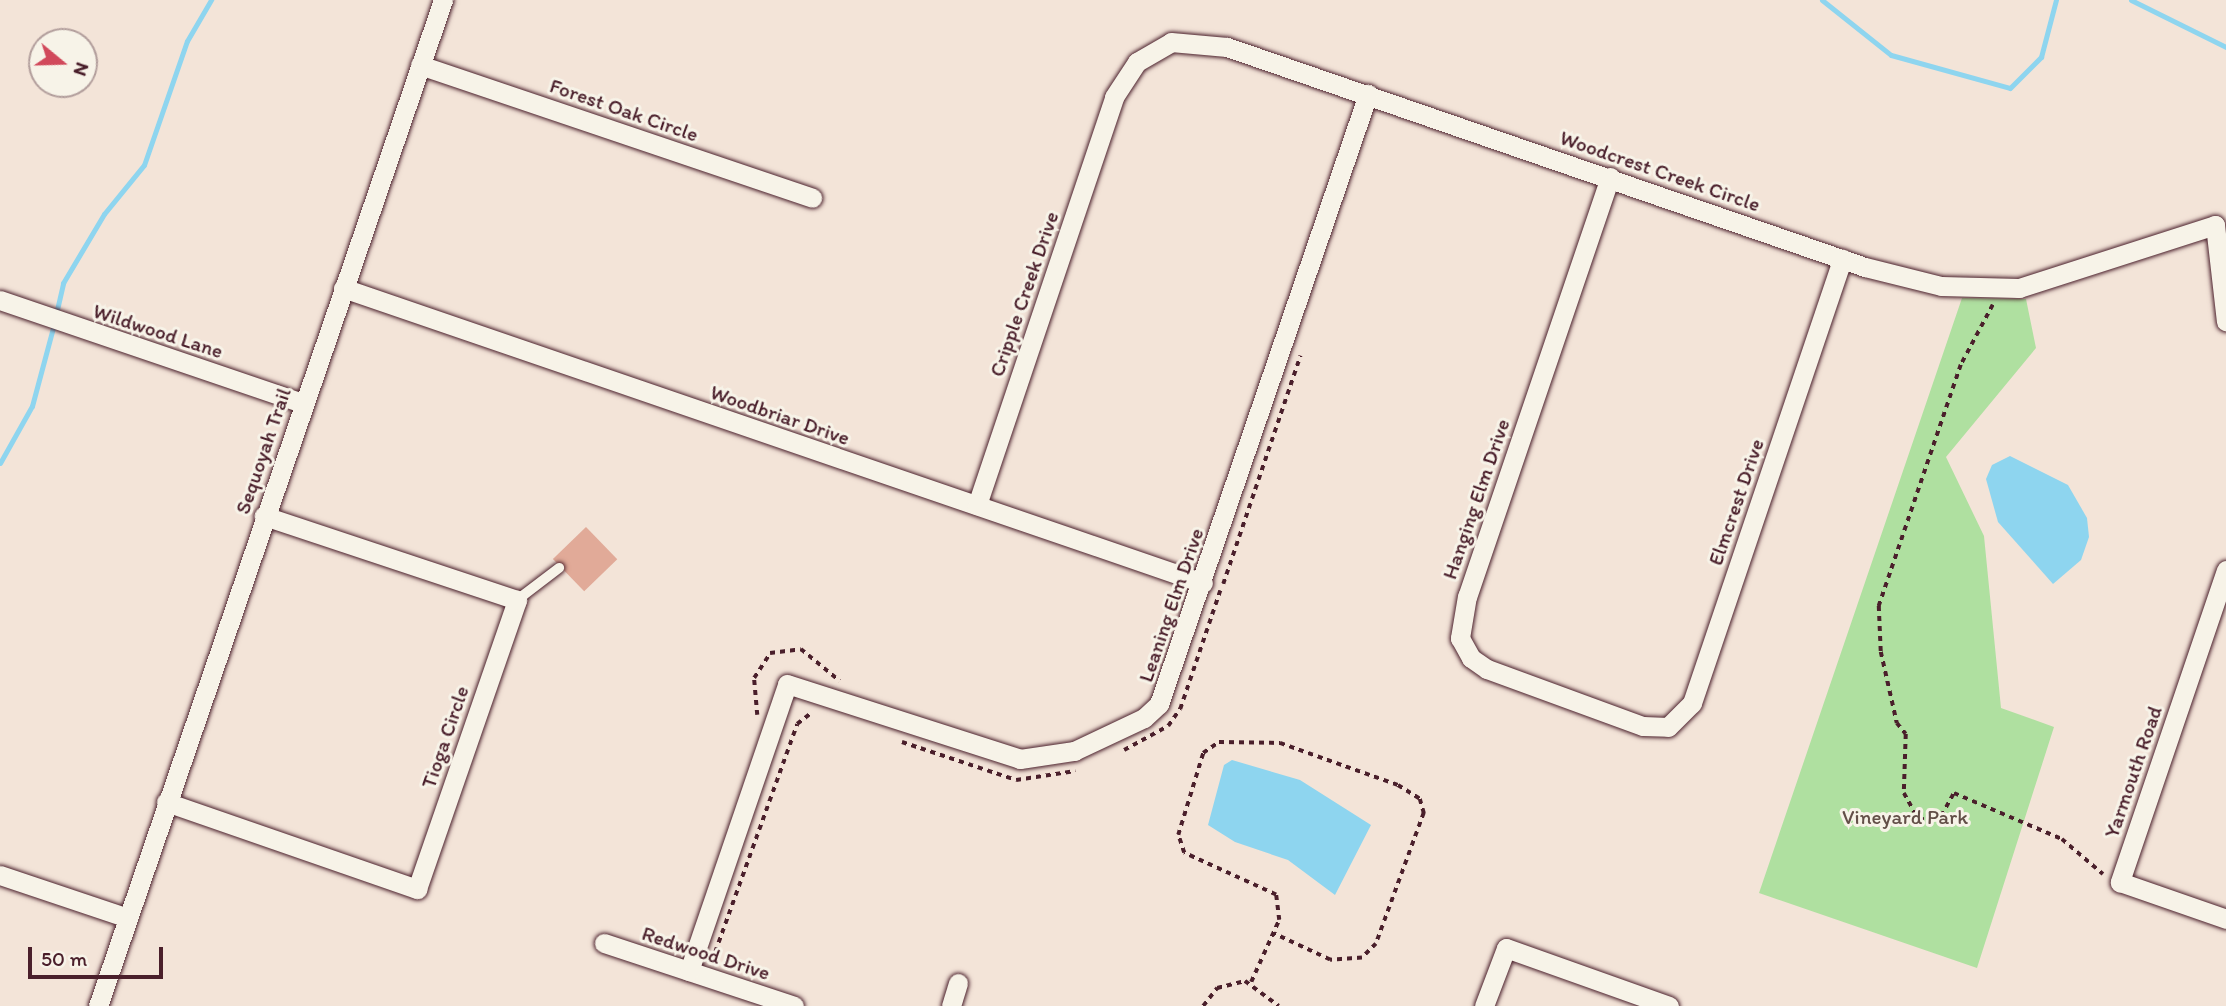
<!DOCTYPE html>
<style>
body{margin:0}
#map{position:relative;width:2226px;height:1006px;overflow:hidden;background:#f3e4d8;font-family:Itim,sans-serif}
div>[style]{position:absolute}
.green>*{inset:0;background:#afe0a0}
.water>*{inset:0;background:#8ed5ef}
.stream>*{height:5px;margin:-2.5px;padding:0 2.5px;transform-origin:2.5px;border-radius:2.5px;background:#8ed5ef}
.building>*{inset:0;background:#e1aa98;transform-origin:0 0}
.path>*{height:3.5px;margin-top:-1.75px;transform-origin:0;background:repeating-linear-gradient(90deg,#4a1f2b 0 5px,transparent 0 10px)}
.roads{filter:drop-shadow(0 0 2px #4a1f2b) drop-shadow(0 0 2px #4a1f2b)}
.lane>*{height:10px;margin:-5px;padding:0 5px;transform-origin:5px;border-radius:5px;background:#f7f3e8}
.street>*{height:19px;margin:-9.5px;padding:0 9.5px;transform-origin:9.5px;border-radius:9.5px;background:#f7f3e8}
span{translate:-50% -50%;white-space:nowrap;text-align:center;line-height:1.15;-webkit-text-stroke:6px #f7f3e8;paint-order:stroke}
.street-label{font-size:21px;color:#4a1f2b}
.park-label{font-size:21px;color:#634f48}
.north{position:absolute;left:28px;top:28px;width:70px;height:70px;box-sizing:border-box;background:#f7f3e8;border:2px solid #b29e9c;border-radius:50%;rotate:109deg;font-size:19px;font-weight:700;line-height:28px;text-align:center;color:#4a1f2b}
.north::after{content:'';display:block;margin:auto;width:24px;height:32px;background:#d1495b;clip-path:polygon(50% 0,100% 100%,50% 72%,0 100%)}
.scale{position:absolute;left:28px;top:947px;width:135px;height:32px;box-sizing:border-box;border:4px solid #4a1f2b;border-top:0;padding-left:9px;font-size:21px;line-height:24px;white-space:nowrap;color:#4a1f2b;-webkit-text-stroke:5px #f7f3e8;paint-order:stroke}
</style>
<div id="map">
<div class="green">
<div style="clip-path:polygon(1962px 298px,2026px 299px,2036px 348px,1946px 457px,1984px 536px,2001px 708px,2054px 727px,1977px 968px,1759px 893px)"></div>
</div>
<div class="water">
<div style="clip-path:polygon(2010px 456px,2068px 485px,2087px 518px,2089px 537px,2081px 560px,2053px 584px,1998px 522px,1986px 479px,1992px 465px)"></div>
<div style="clip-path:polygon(1232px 760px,1300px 780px,1371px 825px,1335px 895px,1288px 860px,1235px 842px,1208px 825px,1224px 765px)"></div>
</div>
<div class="stream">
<div style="left:1822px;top:0;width:88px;rotate:38.6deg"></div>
<div style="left:1891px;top:55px;width:123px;rotate:15.5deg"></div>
<div style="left:2010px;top:88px;width:44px;rotate:-45deg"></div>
<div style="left:2041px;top:57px;width:59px;rotate:-75.3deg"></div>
<div style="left:2131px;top:0;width:106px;rotate:26.3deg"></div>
<div style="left:56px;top:314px;width:32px;rotate:-77deg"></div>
<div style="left:63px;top:283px;width:80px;rotate:-59.3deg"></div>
<div style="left:104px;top:214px;width:63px;rotate:-50.8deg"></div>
<div style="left:144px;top:165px;width:131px;rotate:-70.9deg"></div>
<div style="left:187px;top:41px;width:48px;rotate:-59.7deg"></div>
<div style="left:0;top:463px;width:65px;rotate:-60.7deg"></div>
<div style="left:32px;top:406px;width:85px;rotate:-75deg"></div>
</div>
<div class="building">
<div style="left:586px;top:527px;width:45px;height:46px;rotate:46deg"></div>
</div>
<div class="path">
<div style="left:1993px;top:305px;width:68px;rotate:118.1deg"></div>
<div style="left:1961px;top:365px;width:255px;rotate:108.8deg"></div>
<div style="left:1879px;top:606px;width:46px;rotate:87.5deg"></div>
<div style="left:1881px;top:652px;width:73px;rotate:77.3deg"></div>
<div style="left:1897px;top:723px;width:14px;rotate:51deg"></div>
<div style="left:1906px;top:734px;width:59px;rotate:91.9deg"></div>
<div style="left:1904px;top:793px;width:31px;rotate:61deg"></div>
<div style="left:1919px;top:820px;width:22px;rotate:-10deg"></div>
<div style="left:1941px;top:816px;width:26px;rotate:-61deg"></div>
<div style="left:1954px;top:793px;width:117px;rotate:23.1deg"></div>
<div style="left:2062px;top:839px;width:54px;rotate:40.5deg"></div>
<div style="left:1223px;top:584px;width:241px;rotate:-71.3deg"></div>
<div style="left:757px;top:715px;width:37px;rotate:-95deg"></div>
<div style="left:754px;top:678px;width:30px;rotate:-57deg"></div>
<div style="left:770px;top:653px;width:31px;rotate:-7deg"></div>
<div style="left:801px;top:649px;width:50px;rotate:39.4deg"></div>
<div style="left:902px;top:742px;width:120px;rotate:18.4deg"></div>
<div style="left:1016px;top:780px;width:60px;rotate:-8.7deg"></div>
<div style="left:1124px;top:750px;width:50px;rotate:-28.6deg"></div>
<div style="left:1168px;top:726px;width:21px;rotate:-55deg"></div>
<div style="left:1180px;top:709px;width:125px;rotate:-71.3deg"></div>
<div style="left:715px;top:952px;width:242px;rotate:-70.2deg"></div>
<div style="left:797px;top:724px;width:18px;rotate:-38deg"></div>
<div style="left:1251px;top:982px;width:68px;rotate:-65.7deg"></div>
<div style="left:1279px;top:920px;width:25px;rotate:-97deg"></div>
<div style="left:1276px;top:895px;width:101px;rotate:-155.5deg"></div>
<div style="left:1184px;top:853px;width:19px;rotate:-108deg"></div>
<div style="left:1178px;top:835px;width:86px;rotate:-73deg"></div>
<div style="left:1203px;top:753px;width:19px;rotate:-35deg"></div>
<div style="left:1219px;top:742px;width:61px;rotate:0.9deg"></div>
<div style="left:1280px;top:743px;width:125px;rotate:19.6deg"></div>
<div style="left:1398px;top:785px;width:26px;rotate:32deg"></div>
<div style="left:1420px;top:799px;width:15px;rotate:74deg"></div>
<div style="left:1424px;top:813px;width:140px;rotate:110.1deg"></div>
<div style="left:1376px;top:944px;width:20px;rotate:135deg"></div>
<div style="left:1362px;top:958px;width:32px;rotate:176deg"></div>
<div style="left:1330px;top:960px;width:62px;rotate:-155.1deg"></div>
<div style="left:1203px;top:1006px;width:23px;rotate:-52deg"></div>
<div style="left:1217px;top:988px;width:29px;rotate:-14deg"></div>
<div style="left:1245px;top:981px;width:42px;rotate:36.3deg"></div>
</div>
<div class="roads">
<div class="lane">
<div style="left:517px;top:600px;width:53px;rotate:-37.3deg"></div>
</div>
<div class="street">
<div style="left:420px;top:65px;width:414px;rotate:18.7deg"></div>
<div style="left:1610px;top:177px;width:443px;rotate:108.8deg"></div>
<div style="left:1467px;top:596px;width:43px;rotate:99.5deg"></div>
<div style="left:1460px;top:638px;width:23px;rotate:61deg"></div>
<div style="left:1471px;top:658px;width:19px;rotate:35deg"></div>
<div style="left:1487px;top:669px;width:166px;rotate:20.1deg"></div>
<div style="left:1643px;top:726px;width:25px;rotate:2deg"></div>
<div style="left:1668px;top:727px;width:34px;rotate:-45deg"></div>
<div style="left:1692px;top:703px;width:469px;rotate:-71.3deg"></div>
<div style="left:343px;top:288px;width:909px;rotate:18.93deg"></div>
<div style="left:0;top:300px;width:320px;rotate:18.8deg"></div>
<div style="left:977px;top:505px;width:430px;rotate:-71.4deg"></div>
<div style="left:1114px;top:97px;width:42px;rotate:-56.7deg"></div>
<div style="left:1137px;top:62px;width:39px;rotate:-30deg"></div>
<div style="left:1171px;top:42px;width:56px;rotate:5.1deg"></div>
<div style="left:1227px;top:47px;width:675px;rotate:19.03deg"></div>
<div style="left:1865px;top:267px;width:78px;rotate:14deg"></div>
<div style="left:1941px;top:286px;width:78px;rotate:1.5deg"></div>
<div style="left:2019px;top:288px;width:206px;rotate:-17.8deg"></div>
<div style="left:2215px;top:225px;width:97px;rotate:83.5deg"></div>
<div style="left:2226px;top:570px;width:330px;rotate:108.8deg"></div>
<div style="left:2120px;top:882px;width:112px;rotate:19.2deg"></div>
<div style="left:166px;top:802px;width:266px;rotate:19.1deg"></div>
<div style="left:417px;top:889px;width:306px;rotate:-70.9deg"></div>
<div style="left:517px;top:600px;width:267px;rotate:-161.6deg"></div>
<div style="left:0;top:875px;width:135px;rotate:18.6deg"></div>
<div style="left:604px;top:943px;width:200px;rotate:18.3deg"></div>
<div style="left:689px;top:971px;width:303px;rotate:-71.1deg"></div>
<div style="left:787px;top:684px;width:245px;rotate:17.8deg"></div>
<div style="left:1020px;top:759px;width:55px;rotate:-8.4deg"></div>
<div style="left:1074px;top:751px;width:77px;rotate:-25.2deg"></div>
<div style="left:1144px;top:718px;width:21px;rotate:-43deg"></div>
<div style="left:1159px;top:704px;width:645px;rotate:-71.09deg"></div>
<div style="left:98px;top:1006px;width:1064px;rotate:-71.07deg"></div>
<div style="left:951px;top:1006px;width:24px;rotate:-73deg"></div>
<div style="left:1484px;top:1006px;width:62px;rotate:-69.2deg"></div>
<div style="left:1506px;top:948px;width:173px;rotate:19.6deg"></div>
</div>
</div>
<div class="street-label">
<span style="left:624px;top:110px;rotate:19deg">Forest Oak Circle</span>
<span style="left:1660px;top:171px;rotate:19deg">Woodcrest Creek Circle</span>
<span style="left:1024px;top:294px;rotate:-71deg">Cripple Creek Drive</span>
<span style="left:158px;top:331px;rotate:18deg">Wildwood Lane</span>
<span style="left:780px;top:415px;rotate:19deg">Woodbriar Drive</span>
<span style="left:263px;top:451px;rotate:-71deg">Sequoyah Trail</span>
<span style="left:1476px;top:499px;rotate:-71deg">Hanging Elm Drive</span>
<span style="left:1736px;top:502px;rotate:-71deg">Elmcrest Drive</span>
<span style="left:1171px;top:605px;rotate:-71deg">Leaning Elm Drive</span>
<span style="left:445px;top:737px;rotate:-71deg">Tioga Circle</span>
<span style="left:2133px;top:772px;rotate:-71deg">Yarmouth Road</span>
<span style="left:706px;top:953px;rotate:18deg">Redwood Drive</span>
</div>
<div class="park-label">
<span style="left:1905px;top:817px">Vineyard Park</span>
</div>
<div class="north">N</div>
<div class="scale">50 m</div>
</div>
